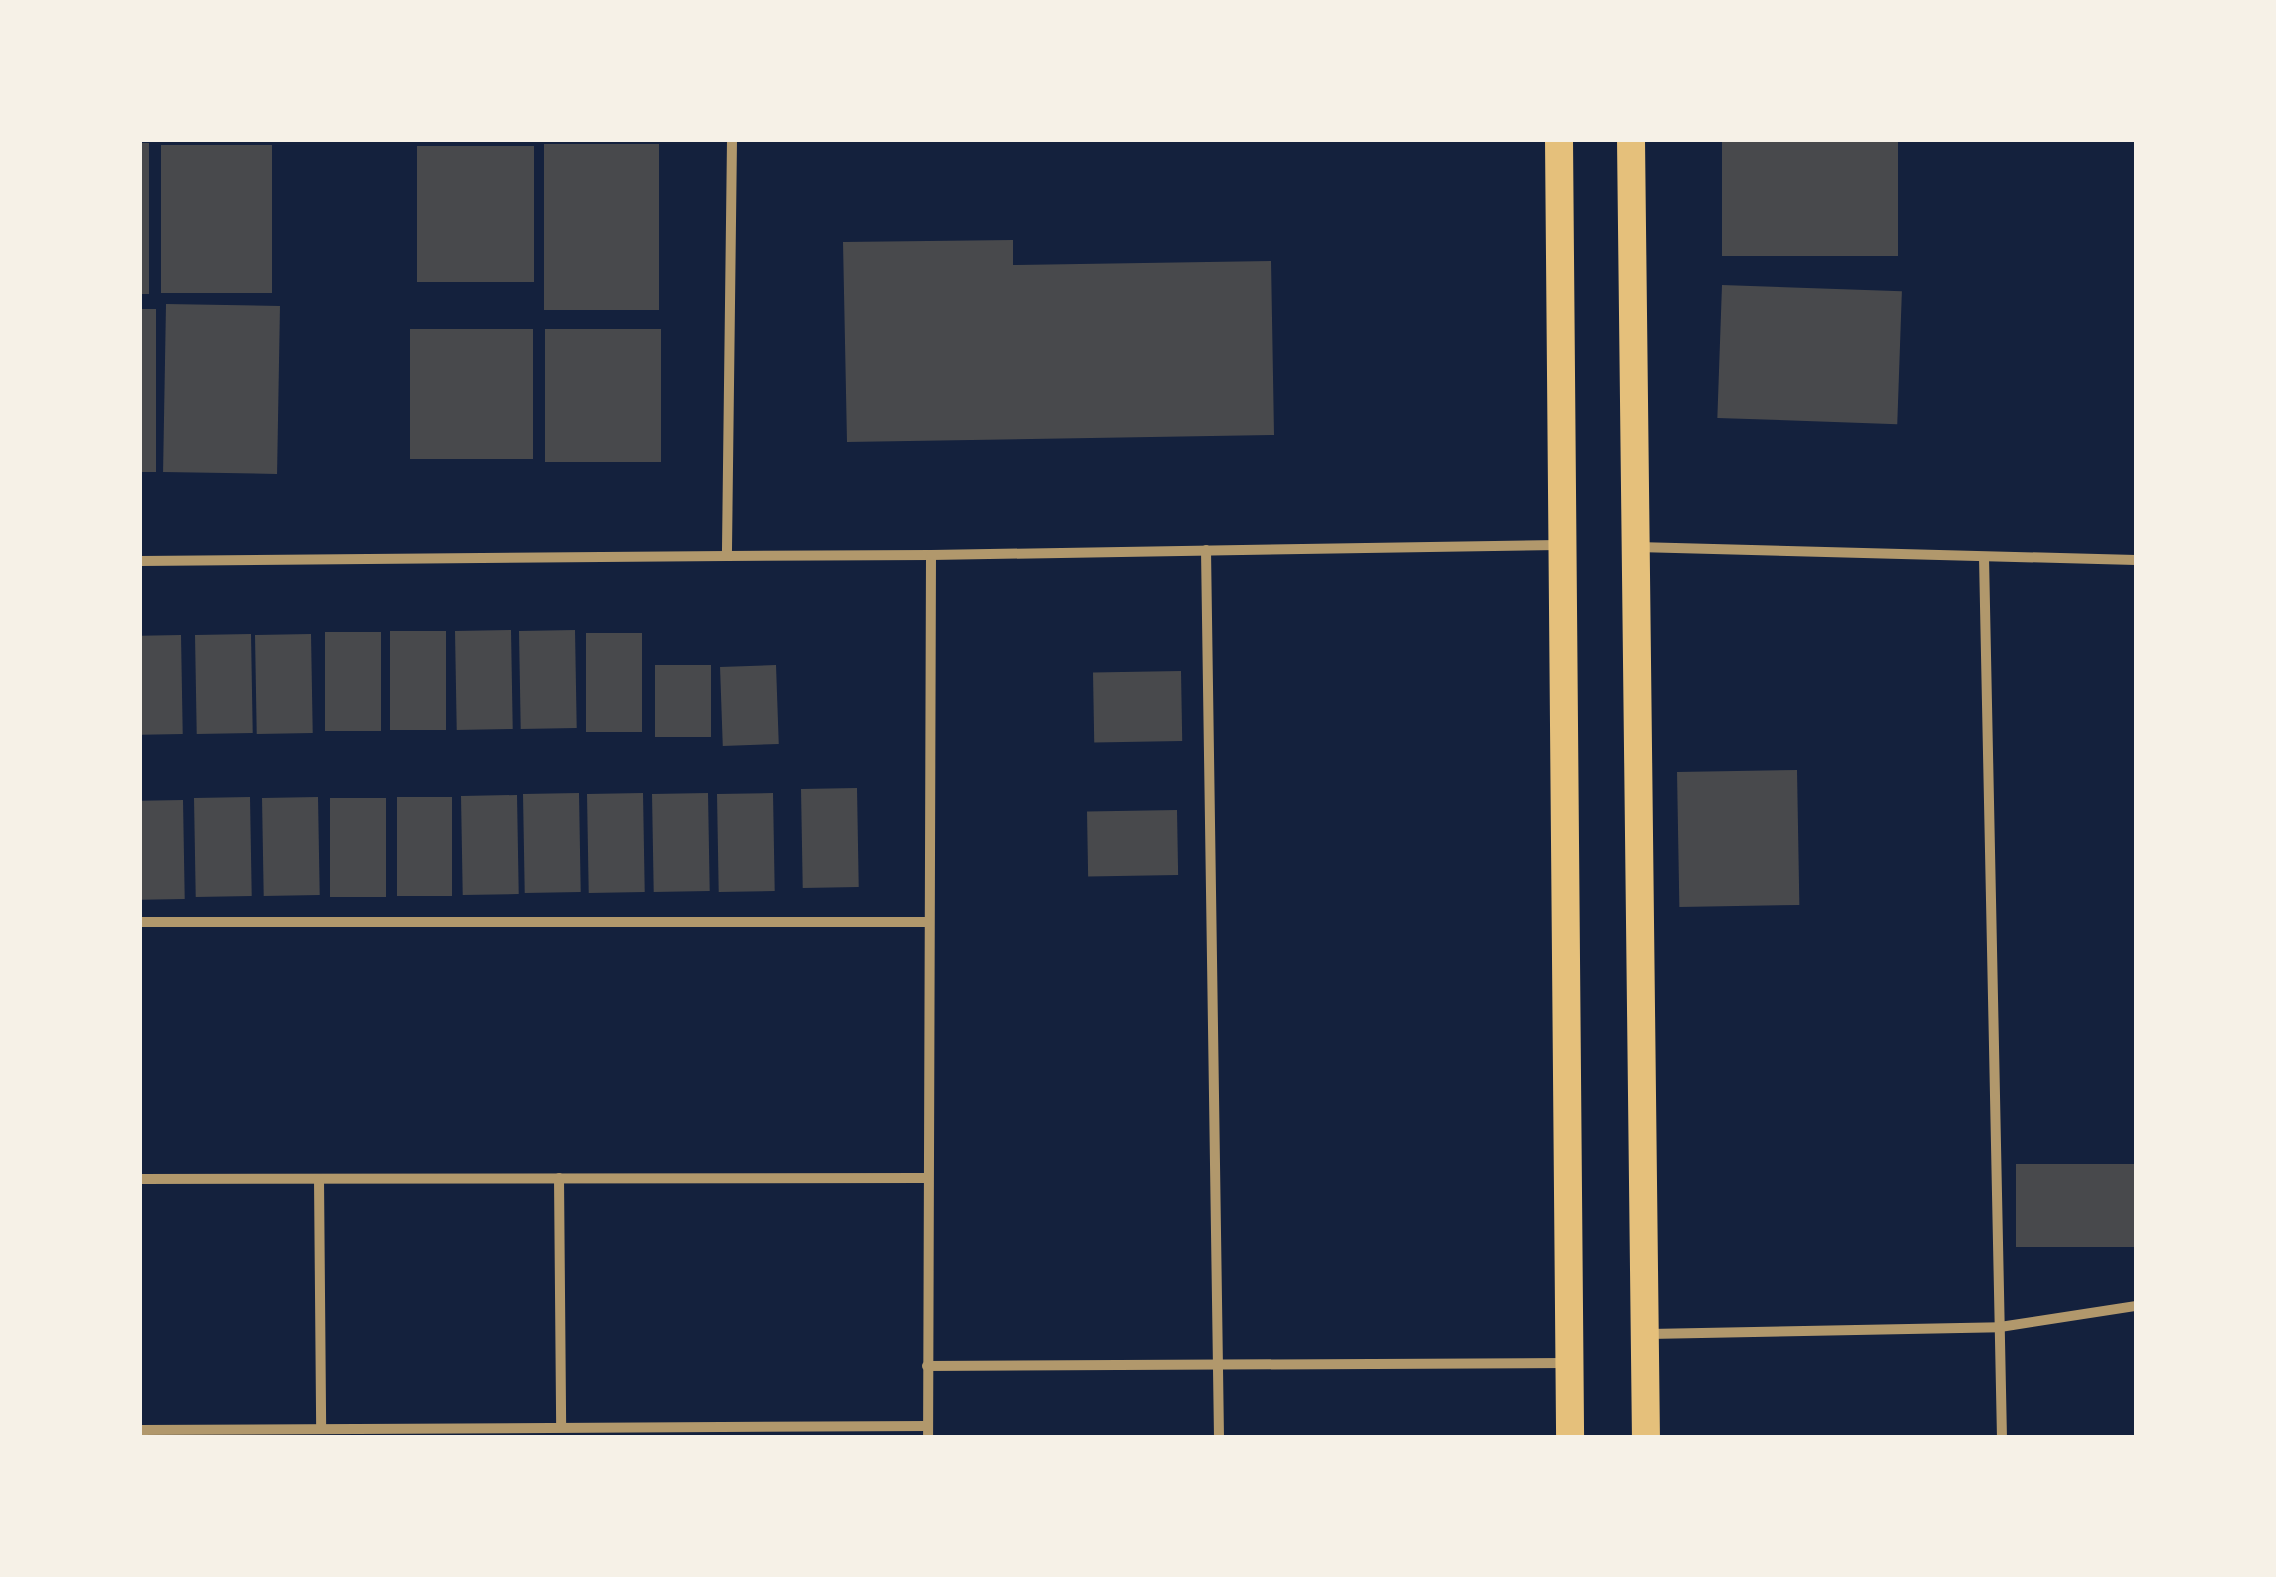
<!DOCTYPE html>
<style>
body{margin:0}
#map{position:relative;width:2276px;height:1577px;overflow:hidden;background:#14213d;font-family:Bitter,serif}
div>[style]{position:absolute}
.building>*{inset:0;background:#48494c;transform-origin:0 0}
.minor>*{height:10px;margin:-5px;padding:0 5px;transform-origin:5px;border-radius:5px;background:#b1986c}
.trunk>*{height:28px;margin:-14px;padding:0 14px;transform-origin:14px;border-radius:14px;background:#e5c07b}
span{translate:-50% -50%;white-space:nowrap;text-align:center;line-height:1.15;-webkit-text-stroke:9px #f6f1e7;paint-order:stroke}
.frame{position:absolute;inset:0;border:142px solid #f6f1e7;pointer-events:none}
</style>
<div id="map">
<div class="building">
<div style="left:1722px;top:140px;width:176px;height:116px"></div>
<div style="left:140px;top:143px;width:9px;height:151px"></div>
<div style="left:544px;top:144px;width:115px;height:166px"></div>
<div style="left:272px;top:145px;width:148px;height:111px;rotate:90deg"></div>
<div style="left:417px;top:146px;width:117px;height:136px"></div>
<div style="clip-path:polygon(1013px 240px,1013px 265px,1271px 261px,1274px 435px,847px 442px,843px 242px)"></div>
<div style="left:1722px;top:285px;width:180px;height:133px;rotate:2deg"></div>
<div style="left:166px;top:304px;width:114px;height:168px;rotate:1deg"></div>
<div style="left:140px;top:309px;width:16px;height:163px"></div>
<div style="left:410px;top:329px;width:123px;height:130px"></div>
<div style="left:545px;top:329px;width:116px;height:133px"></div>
<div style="left:511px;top:630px;width:99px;height:56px;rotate:89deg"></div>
<div style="left:575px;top:630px;width:98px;height:56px;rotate:89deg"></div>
<div style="left:390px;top:631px;width:56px;height:99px"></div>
<div style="left:325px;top:632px;width:56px;height:99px"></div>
<div style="left:586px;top:633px;width:56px;height:99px"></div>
<div style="left:251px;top:634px;width:99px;height:56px;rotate:89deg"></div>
<div style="left:311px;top:634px;width:99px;height:56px;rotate:89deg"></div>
<div style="left:181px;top:635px;width:99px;height:41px;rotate:89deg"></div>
<div style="left:655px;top:665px;width:56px;height:72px"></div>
<div style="left:776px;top:665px;width:79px;height:56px;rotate:88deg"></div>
<div style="left:1181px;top:671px;width:70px;height:88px;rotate:89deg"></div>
<div style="left:1797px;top:770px;width:135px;height:120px;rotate:89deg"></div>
<div style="left:857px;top:788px;width:99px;height:56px;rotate:89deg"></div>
<div style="left:579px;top:793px;width:99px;height:56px;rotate:89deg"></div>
<div style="left:643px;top:793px;width:99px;height:56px;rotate:89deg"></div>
<div style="left:708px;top:793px;width:98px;height:56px;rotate:89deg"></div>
<div style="left:773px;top:793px;width:98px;height:56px;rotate:89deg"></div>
<div style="left:517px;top:795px;width:99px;height:56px;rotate:89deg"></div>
<div style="left:250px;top:797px;width:99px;height:56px;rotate:89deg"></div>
<div style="left:318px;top:797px;width:98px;height:56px;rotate:89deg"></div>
<div style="left:397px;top:797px;width:55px;height:99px"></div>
<div style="left:330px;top:798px;width:56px;height:99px"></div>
<div style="left:183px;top:800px;width:99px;height:43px;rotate:89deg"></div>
<div style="left:1177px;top:810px;width:65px;height:90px;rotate:89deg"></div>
<div style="left:2136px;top:1164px;width:83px;height:120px;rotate:90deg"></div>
</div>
<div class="minor">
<div style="left:732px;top:140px;width:416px;rotate:90.7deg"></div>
<div style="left:727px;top:556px;width:204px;rotate:-0.3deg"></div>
<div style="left:931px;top:555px;width:882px;rotate:90.19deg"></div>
<div style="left:1637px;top:547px;width:499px;rotate:1.5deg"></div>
<div style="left:1206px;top:550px;width:887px;rotate:89.16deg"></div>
<div style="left:931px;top:555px;width:627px;rotate:-0.91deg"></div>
<div style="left:1984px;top:557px;width:880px;rotate:88.83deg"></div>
<div style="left:140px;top:561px;width:587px;rotate:-0.49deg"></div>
<div style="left:140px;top:922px;width:787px"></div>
<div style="left:559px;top:1178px;width:249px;rotate:89.5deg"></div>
<div style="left:140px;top:1179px;width:784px;rotate:-0.07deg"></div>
<div style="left:319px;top:1179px;width:250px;rotate:89.5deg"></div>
<div style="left:1649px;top:1334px;width:351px;rotate:-1.1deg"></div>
<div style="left:2000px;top:1327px;width:138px;rotate:-8.8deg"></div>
<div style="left:927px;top:1366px;width:639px;rotate:-0.27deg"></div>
<div style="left:140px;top:1430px;width:788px;rotate:-0.29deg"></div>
</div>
<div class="trunk">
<div style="left:1559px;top:140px;width:1297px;rotate:89.51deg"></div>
<div style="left:1631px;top:140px;width:1297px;rotate:89.34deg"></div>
</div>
<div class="frame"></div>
</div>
